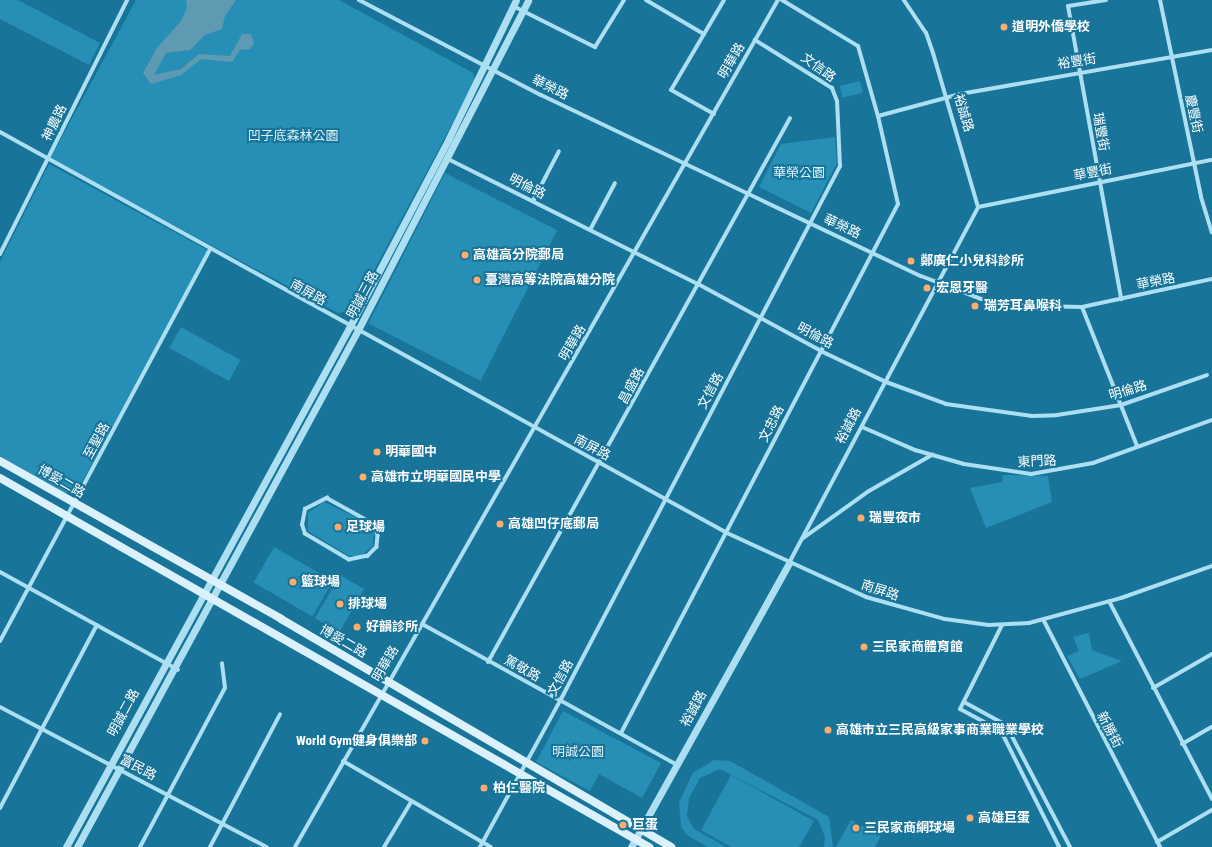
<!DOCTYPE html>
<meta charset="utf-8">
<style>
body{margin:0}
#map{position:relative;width:1212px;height:847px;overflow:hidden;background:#187499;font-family:"Roboto Condensed","Noto Sans TC",sans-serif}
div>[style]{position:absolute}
.green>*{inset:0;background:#278fb5;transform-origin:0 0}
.water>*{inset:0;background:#5e9ab2}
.pedestrian>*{height:3.5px;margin:-1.75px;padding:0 1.75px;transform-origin:1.75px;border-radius:1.75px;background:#acdff1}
.minor>*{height:4px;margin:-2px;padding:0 2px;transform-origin:2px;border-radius:2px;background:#acdff1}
.tertiary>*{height:7px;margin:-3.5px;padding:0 3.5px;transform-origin:3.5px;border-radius:3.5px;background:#acdff1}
.secondary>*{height:8px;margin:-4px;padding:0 4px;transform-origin:4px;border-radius:4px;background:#dbf2fc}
.dots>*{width:11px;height:11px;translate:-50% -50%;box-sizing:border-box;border:2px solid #187499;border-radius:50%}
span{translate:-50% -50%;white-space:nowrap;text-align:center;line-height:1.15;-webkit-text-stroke:4px #187499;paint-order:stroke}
.poi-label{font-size:13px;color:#fff;font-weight:700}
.left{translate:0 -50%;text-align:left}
.right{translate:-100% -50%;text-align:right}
.street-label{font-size:13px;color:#fff}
.park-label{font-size:13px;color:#d8f2fc}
</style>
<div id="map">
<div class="green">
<div style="clip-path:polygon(0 0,18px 0,100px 43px,89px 65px,0 19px)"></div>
<div style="clip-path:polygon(136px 0,339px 0,473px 73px,475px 81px,353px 310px,338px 313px,50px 159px)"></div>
<div style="left:860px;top:81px;width:12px;height:21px;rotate:76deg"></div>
<div style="clip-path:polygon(835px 137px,837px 163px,811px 213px,759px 187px,781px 144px)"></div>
<div style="clip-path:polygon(49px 164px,209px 251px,77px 491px,65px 493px,0 456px,0 262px)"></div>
<div style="left:445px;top:173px;width:126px;height:169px;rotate:27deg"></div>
<div style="left:181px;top:327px;width:68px;height:24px;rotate:29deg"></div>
<div style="clip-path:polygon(1003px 475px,1048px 476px,1052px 502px,986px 528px,970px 488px,1002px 482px)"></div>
<div style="clip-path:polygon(324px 502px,364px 521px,374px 531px,373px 546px,361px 556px,349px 556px,308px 531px,308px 513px)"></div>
<div style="left:274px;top:547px;width:68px;height:41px;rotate:30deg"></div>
<div style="left:340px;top:575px;width:28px;height:50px;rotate:30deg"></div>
<div style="clip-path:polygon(1089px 633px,1092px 650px,1122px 661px,1080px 679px,1067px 656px,1079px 651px,1073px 637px)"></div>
<div style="clip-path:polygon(563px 711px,661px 763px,642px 798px,599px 774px,590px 791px,536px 762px)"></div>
<div style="clip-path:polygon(714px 760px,730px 761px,829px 817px,833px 847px,824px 847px,825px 837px,818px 820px,720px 769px,700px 778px,689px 798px,687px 816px,694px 829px,726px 847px,708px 847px,688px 836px,681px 827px,679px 802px,693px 773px)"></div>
<div style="clip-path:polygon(731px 775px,814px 821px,799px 847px,731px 847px,701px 830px)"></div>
<div style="clip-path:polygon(851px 820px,881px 836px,875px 847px,836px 847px)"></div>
</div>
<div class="water">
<div style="clip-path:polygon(186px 0,236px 0,225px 16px,222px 29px,205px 35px,190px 50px,166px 53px,154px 75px,181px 69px,199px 54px,230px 56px,242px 34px,251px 34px,254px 43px,250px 49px,240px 50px,232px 62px,201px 59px,181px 75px,151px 84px,143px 73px,157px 48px,181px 21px,187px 8px)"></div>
</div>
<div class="pedestrian">
<div style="left:327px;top:498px;width:54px;rotate:29deg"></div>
<div style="left:374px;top:524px;width:12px;rotate:70deg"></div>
<div style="left:378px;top:535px;width:12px;rotate:95deg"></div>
<div style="left:377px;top:547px;width:13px;rotate:135deg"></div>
<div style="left:368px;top:556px;width:19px;rotate:168deg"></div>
<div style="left:349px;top:560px;width:51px;rotate:-149.4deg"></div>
<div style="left:305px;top:534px;width:9px;rotate:-108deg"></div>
<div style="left:302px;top:525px;width:16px;rotate:-79deg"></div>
<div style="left:305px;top:509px;width:25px;rotate:-27deg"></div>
<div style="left:802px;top:539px;width:82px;rotate:-35.6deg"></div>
<div style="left:869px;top:491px;width:73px;rotate:-29.7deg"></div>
</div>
<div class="minor">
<div style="left:359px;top:0;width:205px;rotate:27.6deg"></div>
<div style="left:541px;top:95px;width:421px;rotate:25.5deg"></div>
<div style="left:921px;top:276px;width:64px;rotate:21deg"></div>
<div style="left:981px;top:299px;width:53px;rotate:7.5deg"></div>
<div style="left:1034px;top:306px;width:48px;rotate:1.2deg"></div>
<div style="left:1082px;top:307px;width:133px;rotate:-12.2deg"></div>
<div style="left:646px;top:0;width:67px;rotate:30.4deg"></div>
<div style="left:782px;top:0;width:89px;rotate:31.2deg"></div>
<div style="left:858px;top:46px;width:73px;rotate:74.1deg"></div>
<div style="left:878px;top:116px;width:85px;rotate:-15deg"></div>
<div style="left:960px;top:94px;width:256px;rotate:-9.9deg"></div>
<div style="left:1106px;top:0;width:38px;rotate:171deg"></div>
<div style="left:1068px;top:6px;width:298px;rotate:79.7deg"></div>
<div style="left:1160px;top:0;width:201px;rotate:78.2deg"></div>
<div style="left:1201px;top:197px;width:37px;rotate:73deg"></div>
<div style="left:513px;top:6px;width:92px;rotate:26.6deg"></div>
<div style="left:595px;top:47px;width:55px;rotate:-58.3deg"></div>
<div style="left:714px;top:114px;width:49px;rotate:-150.8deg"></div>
<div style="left:671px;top:90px;width:104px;rotate:-59.5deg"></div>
<div style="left:0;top:132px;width:830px;rotate:28.88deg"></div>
<div style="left:727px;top:533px;width:153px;rotate:24.7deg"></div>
<div style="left:866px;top:597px;width:82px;rotate:15.6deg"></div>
<div style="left:945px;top:619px;width:44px;rotate:7.8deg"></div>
<div style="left:989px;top:625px;width:40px;rotate:-2.9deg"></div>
<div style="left:1029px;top:623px;width:95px;rotate:-15.2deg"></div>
<div style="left:1121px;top:598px;width:96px;rotate:-19.4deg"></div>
<div style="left:446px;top:158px;width:282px;rotate:26.6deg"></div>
<div style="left:698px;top:284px;width:147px;rotate:28.5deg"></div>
<div style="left:827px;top:354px;width:65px;rotate:25.4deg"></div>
<div style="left:886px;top:382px;width:64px;rotate:20.1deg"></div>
<div style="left:946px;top:404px;width:87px;rotate:7.9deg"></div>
<div style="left:1032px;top:416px;width:25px;rotate:-2deg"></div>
<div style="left:1057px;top:415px;width:65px;rotate:-8.9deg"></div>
<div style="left:1121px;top:405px;width:91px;rotate:-19.2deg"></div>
<div style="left:533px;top:201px;width:56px;rotate:-62.5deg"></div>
<div style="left:978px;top:207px;width:239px;rotate:-11.4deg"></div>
<div style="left:590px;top:230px;width:53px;rotate:-62deg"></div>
<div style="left:0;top:254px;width:284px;rotate:-63.4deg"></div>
<div style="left:1082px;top:307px;width:149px;rotate:68.4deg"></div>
<div style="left:862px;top:427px;width:58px;rotate:23.5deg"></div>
<div style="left:915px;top:450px;width:51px;rotate:15.9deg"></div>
<div style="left:964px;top:464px;width:68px;rotate:8.5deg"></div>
<div style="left:1031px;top:474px;width:63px;rotate:-10.1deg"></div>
<div style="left:1093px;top:463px;width:127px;rotate:-19.9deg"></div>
<div style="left:789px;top:563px;width:403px;rotate:-62deg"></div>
<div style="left:978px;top:207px;width:160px;rotate:-106.3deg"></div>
<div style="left:933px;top:53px;width:21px;rotate:-109deg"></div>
<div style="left:926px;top:33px;width:40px;rotate:-124deg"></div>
<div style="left:0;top:572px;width:203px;rotate:28.8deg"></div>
<div style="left:1109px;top:601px;width:223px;rotate:62.5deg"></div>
<div style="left:1044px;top:621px;width:254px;rotate:62.8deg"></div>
<div style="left:422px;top:624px;width:291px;rotate:28.9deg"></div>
<div style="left:1002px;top:625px;width:94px;rotate:116.6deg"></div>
<div style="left:960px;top:709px;width:47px;rotate:28.2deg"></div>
<div style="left:1001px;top:731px;width:130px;rotate:63.4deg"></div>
<div style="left:0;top:641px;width:444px;rotate:-61.8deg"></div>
<div style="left:488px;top:662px;width:622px;rotate:-60.96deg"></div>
<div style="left:1153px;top:688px;width:68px;rotate:-30deg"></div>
<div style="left:964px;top:702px;width:48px;rotate:28.7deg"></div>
<div style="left:1006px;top:725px;width:138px;rotate:62.3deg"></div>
<div style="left:0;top:707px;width:301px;rotate:27.7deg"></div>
<div style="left:621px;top:733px;width:597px;rotate:-62.36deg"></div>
<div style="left:898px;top:204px;width:90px;rotate:-102.8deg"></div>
<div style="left:1182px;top:744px;width:34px;rotate:-30deg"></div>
<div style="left:343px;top:761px;width:171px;rotate:30.2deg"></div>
<div style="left:0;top:808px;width:207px;rotate:-62.1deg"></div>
<div style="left:1157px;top:842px;width:64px;rotate:-30.2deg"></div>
<div style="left:140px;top:847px;width:180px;rotate:-61.9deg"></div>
<div style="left:225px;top:688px;width:25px;rotate:-97deg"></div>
<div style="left:210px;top:847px;width:150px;rotate:-62.2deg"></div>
<div style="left:295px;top:847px;width:975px;rotate:-60.31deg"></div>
<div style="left:384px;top:847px;width:52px;rotate:-59deg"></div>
<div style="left:480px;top:847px;width:166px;rotate:-61.3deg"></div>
<div style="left:560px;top:701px;width:604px;rotate:-62.37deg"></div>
<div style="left:840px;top:166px;width:65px;rotate:-92.6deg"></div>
<div style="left:837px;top:101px;width:14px;rotate:-111deg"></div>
<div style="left:832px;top:88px;width:91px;rotate:-148.1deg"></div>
</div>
<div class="tertiary">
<div style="left:66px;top:847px;width:591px;rotate:-61.4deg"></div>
<div style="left:349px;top:328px;width:215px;rotate:-62.2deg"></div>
<div style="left:449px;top:138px;width:153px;rotate:-64.1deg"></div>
<div style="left:77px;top:847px;width:586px;rotate:-61.47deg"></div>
<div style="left:357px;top:332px;width:373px;rotate:-62.7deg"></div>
<div style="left:631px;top:847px;width:325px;rotate:-60.9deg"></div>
</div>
<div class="secondary">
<div style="left:0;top:461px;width:322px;rotate:29.3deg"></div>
<div style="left:281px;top:619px;width:452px;rotate:30.3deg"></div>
<div style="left:0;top:478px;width:747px;rotate:29.62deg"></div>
</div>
<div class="dots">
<div style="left:1004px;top:27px;background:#ffac6d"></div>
<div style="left:465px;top:255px;background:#ffac6d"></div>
<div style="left:911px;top:261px;background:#ffac6d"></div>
<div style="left:477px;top:280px;background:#ffac6d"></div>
<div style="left:927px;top:288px;background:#ffac6d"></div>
<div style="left:975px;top:306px;background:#ffac6d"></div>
<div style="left:377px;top:452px;background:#ffac6d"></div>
<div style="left:363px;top:477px;background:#ffac6d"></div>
<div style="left:861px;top:518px;background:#ffac6d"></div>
<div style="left:500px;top:524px;background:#ffac6d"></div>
<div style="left:338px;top:527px;background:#ffac6d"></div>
<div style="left:293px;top:582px;background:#ffac6d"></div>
<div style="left:340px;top:604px;background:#ffac6d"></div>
<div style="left:357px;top:627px;background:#ffac6d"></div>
<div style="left:864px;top:647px;background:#ffac6d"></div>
<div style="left:828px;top:730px;background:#ffac6d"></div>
<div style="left:425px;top:741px;background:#ffac6d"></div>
<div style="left:484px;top:788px;background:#ffac6d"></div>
<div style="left:970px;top:818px;background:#ffac6d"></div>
<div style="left:623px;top:825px;background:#ffac6d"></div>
<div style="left:856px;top:828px;background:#ffac6d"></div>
</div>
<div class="poi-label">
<span class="left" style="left:1012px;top:27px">道明外僑學校</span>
<span class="left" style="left:473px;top:255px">高雄高分院郵局</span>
<span class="left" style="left:920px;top:261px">鄭廣仁小兒科診所</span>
<span class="left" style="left:485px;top:280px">臺灣高等法院高雄分院</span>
<span class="left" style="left:936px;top:288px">宏恩牙醫</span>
<span class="left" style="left:984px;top:306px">瑞芳耳鼻喉科</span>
<span class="left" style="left:385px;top:452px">明華國中</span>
<span class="left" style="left:371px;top:477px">高雄市立明華國民中學</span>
<span class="left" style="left:869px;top:518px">瑞豐夜市</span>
<span class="left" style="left:508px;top:524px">高雄凹仔底郵局</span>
<span class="left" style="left:346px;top:527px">足球場</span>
<span class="left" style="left:301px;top:582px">籃球場</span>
<span class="left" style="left:348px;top:604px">排球場</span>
<span class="left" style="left:366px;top:627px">好韻診所</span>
<span class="left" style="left:872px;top:647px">三民家商體育館</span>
<span class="left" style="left:836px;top:730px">高雄市立三民高級家事商業職業學校</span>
<span class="right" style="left:417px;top:741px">World Gym健身俱樂部</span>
<span class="left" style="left:493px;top:788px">柏仁醫院</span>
<span class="left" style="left:978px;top:818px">高雄巨蛋</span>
<span class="left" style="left:632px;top:825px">巨蛋</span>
<span class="left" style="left:864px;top:828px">三民家商網球場</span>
</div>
<div class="street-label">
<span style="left:732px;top:61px;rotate:-60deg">明華路</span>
<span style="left:1077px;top:62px;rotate:-9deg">裕豐街</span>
<span style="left:818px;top:68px;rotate:36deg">文信路</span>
<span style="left:550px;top:88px;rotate:26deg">華榮路</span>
<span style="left:963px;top:113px;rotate:73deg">裕誠路</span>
<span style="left:1193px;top:114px;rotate:78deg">慶豐街</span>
<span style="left:55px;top:123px;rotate:-64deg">神農路</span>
<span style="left:1100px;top:132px;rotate:80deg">瑞豐街</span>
<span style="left:1093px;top:173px;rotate:-11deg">華豐街</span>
<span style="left:527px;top:187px;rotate:27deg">明倫路</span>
<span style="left:842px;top:227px;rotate:25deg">華榮路</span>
<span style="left:1156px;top:282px;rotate:-11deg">華榮路</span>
<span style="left:308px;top:293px;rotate:29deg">南屏路</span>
<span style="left:363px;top:295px;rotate:-62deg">明誠三路</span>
<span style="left:815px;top:336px;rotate:28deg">明倫路</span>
<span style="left:573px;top:343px;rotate:-60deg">明華路</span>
<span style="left:632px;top:386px;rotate:-62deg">昌盛路</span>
<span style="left:711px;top:391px;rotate:-62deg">文信路</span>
<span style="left:1128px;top:391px;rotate:-17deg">明倫路</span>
<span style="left:772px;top:424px;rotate:-63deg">文忠路</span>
<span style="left:849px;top:426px;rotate:-62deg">裕誠路</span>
<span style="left:97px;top:441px;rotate:-61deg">至聖路</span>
<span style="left:592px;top:448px;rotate:28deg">南屏路</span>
<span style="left:1037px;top:462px;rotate:-3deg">東門路</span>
<span style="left:61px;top:482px;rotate:30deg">博愛二路</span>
<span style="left:880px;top:591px;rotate:18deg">南屏路</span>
<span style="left:343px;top:642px;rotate:30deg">博愛二路</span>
<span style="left:386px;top:664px;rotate:-60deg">明華路</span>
<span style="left:522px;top:669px;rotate:29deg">篤敬路</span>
<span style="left:561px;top:678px;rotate:-62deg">文信路</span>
<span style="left:694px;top:709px;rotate:-61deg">裕誠路</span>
<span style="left:124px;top:713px;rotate:-62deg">明誠二路</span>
<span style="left:1109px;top:730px;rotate:62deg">新勝街</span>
<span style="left:138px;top:768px;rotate:28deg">富民路</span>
</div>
<div class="park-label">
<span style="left:293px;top:136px">凹子底森林公園</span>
<span style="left:799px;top:173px">華榮公園</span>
<span style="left:578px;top:752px">明誠公園</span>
</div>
</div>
